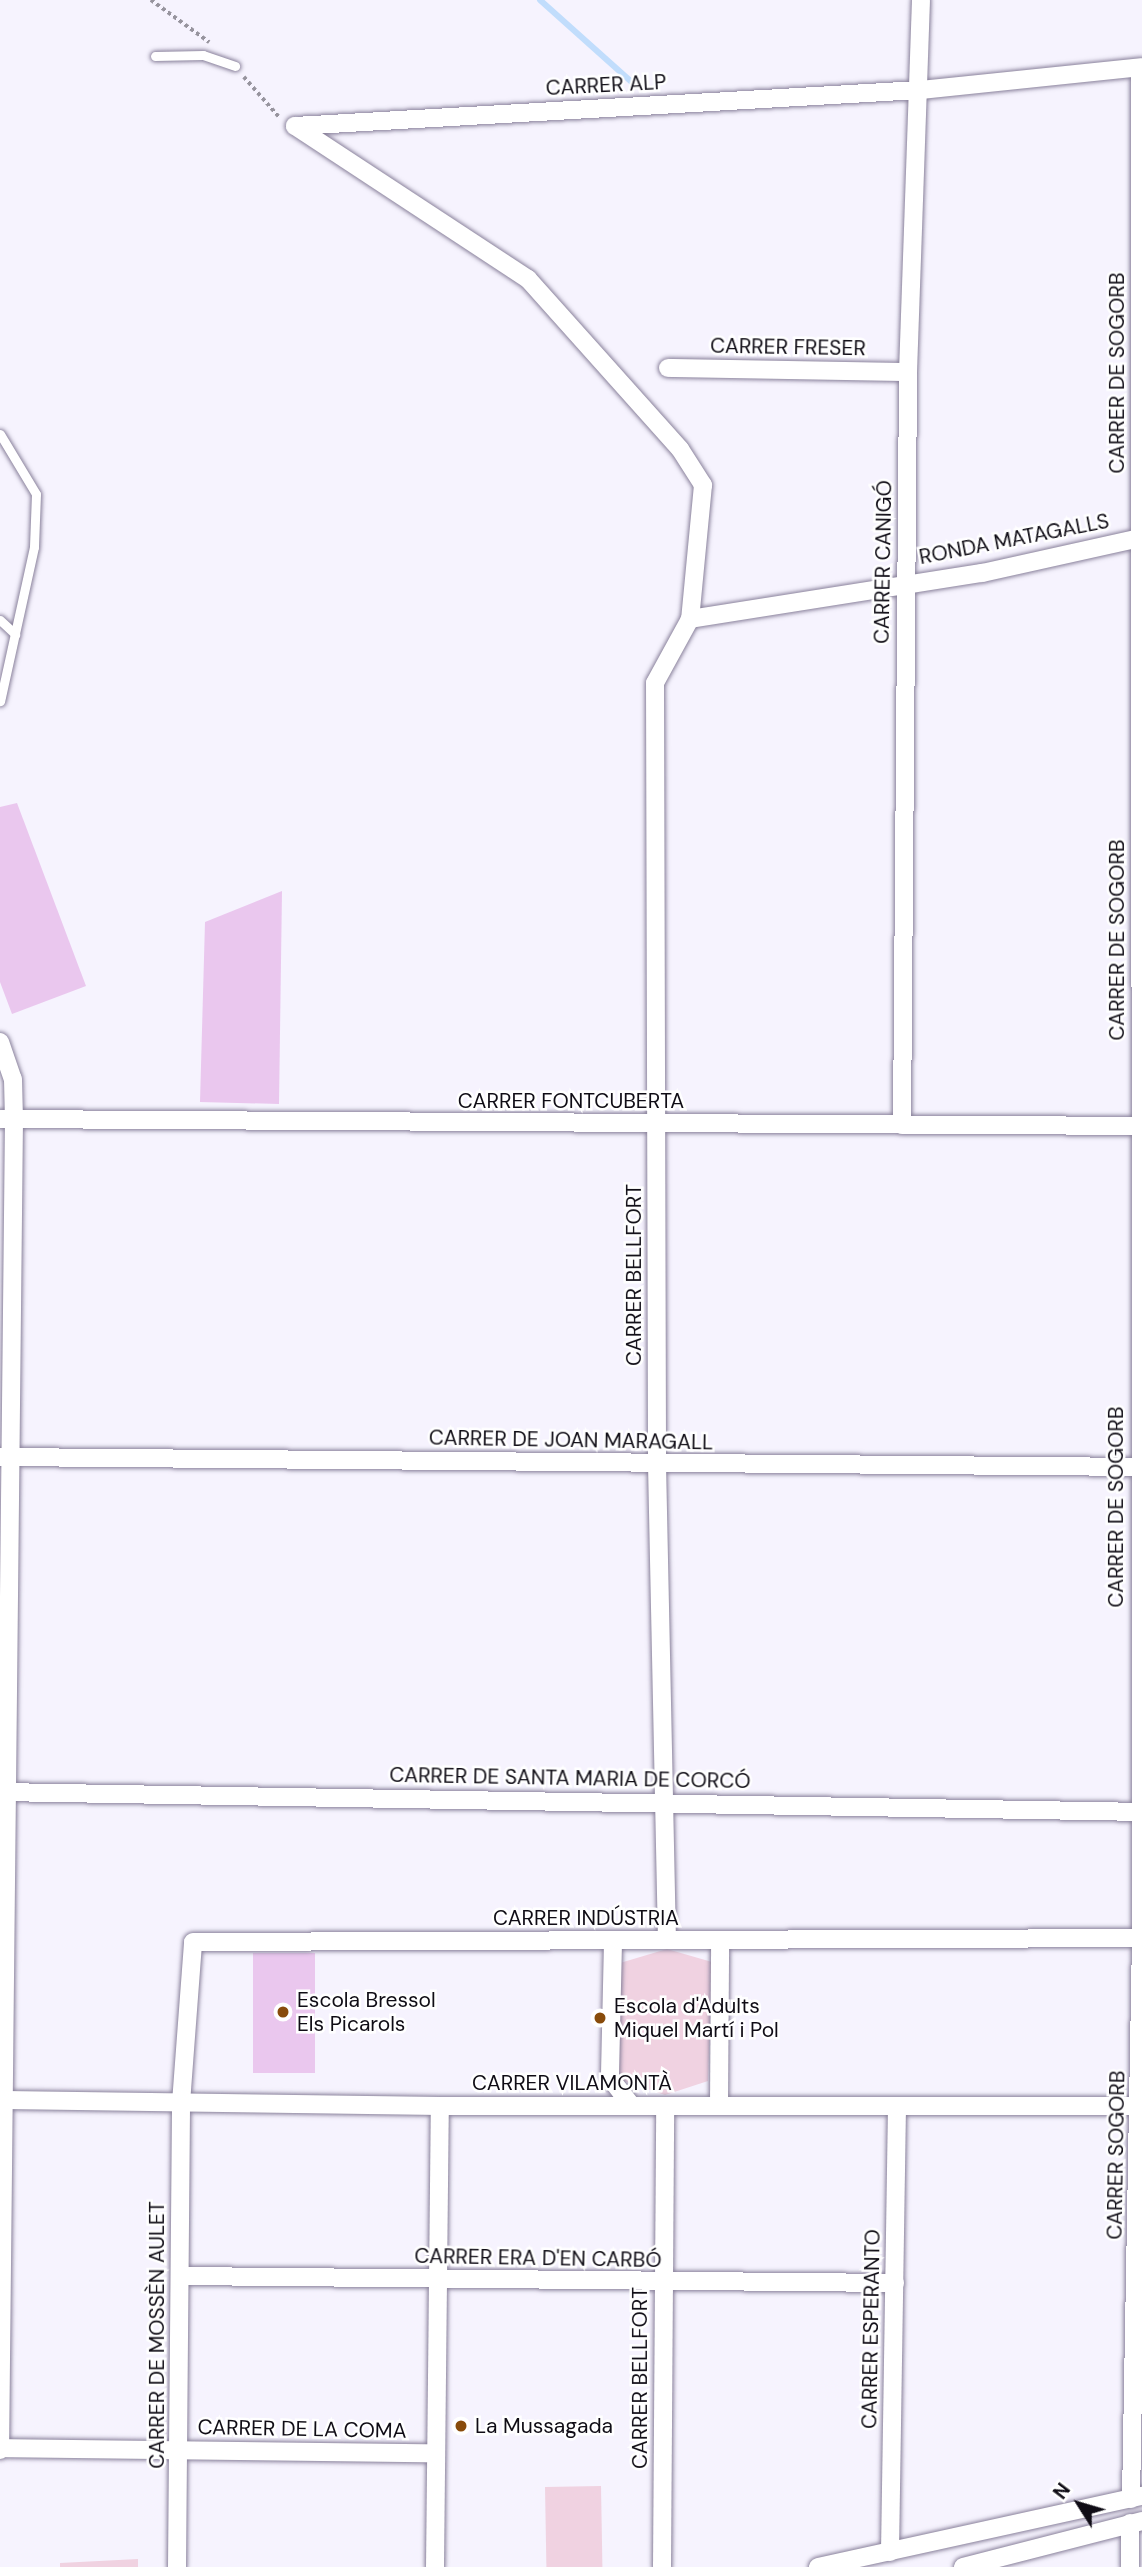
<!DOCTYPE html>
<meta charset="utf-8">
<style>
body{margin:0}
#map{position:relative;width:1142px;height:2567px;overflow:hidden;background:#f6f3fe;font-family:"DM Sans",sans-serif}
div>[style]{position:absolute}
.green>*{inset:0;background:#f0d2e1;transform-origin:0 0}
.stream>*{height:6px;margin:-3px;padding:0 3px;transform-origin:3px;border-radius:3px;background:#c1ddfc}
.building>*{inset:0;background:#eac7ee;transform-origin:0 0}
.path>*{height:3.5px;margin-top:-1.75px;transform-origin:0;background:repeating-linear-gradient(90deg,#97949e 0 3.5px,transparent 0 7px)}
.roads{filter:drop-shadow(0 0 2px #89819b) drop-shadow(0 0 2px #89819b)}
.lane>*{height:9px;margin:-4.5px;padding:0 4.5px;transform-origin:4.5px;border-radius:4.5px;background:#fff}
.street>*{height:18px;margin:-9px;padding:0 9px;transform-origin:9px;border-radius:9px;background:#fff}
.dots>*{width:19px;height:19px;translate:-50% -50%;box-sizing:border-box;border:4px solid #fff;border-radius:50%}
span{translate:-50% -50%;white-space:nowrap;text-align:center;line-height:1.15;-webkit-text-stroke:5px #fff;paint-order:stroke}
.street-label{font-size:21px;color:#0f0c15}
.poi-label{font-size:21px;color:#0f0c15}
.left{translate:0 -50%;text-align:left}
.north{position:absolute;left:1044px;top:2469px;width:70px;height:70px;-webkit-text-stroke:5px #fff;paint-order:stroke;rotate:307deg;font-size:19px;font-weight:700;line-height:28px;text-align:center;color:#0f0c15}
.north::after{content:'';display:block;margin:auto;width:24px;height:32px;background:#0f0c15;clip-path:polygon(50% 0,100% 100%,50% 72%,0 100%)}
</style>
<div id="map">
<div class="green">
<div style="clip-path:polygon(667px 1949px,712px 1962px,708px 2081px,665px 2095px,618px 2079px,620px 1963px)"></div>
<div style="left:601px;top:2486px;width:81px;height:56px;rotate:89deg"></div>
<div style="clip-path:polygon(138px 2559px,138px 2567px,60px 2567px,60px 2563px)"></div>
</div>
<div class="stream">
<div style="left:540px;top:0;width:127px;rotate:41.8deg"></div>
</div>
<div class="building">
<div style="clip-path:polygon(17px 803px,86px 986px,12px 1014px,0 982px,0 807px)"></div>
<div style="clip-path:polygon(282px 891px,279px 1104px,200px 1102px,205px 922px)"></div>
<div style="left:253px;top:1953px;width:62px;height:120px"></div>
</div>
<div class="path">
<div style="left:151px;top:0;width:72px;rotate:35.9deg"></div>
<div style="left:244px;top:77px;width:55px;rotate:48.7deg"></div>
</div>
<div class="roads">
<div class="lane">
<div style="left:155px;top:56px;width:48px;rotate:-1.2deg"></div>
<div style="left:203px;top:55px;width:34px;rotate:19deg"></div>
<div style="left:0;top:434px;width:70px;rotate:59deg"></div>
<div style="left:36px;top:494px;width:53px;rotate:92.2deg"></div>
<div style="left:34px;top:547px;width:158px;rotate:102.4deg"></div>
<div style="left:0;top:620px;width:21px;rotate:43deg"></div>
</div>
<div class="street">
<div style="left:295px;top:126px;width:279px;rotate:33.3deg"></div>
<div style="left:528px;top:279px;width:228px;rotate:48.2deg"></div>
<div style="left:680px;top:449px;width:43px;rotate:57.4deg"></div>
<div style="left:703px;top:485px;width:135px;rotate:95.5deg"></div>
<div style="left:690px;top:619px;width:73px;rotate:118.7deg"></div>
<div style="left:655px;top:683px;width:781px;rotate:89.85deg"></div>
<div style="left:657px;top:1464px;width:476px;rotate:88.8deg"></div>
<div style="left:295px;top:126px;width:626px;rotate:-3.3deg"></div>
<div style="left:920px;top:90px;width:223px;rotate:-5.9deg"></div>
<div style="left:668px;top:368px;width:240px;rotate:1deg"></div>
<div style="left:690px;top:619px;width:296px;rotate:-9deg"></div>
<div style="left:982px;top:573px;width:162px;rotate:-12.5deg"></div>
<div style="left:0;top:1042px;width:39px;rotate:71deg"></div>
<div style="left:13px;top:1079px;width:40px;rotate:88.6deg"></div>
<div style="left:14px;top:1119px;width:1331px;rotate:90.6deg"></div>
<div style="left:0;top:1119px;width:1142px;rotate:0.35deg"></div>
<div style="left:902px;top:1125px;width:753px;rotate:-89.54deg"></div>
<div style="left:908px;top:372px;width:372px;rotate:-88deg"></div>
<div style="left:0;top:1457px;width:1142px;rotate:0.5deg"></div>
<div style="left:0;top:1792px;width:1142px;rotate:1deg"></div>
<div style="left:613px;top:1942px;width:136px;rotate:91.3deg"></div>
<div style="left:610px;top:2078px;width:34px;rotate:52deg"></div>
<div style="left:5px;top:2100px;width:435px;rotate:0.8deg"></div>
<div style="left:440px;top:2106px;width:702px"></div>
<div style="left:719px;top:2104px;width:163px;rotate:-89.6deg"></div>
<div style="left:180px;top:2276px;width:715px;rotate:0.56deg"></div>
<div style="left:0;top:2448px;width:436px;rotate:0.7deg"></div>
<div style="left:1131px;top:2499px;width:561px;rotate:-88.98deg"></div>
<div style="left:1141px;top:1938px;width:1870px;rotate:-90.03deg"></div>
<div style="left:890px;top:2552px;width:446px;rotate:-89.1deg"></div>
<div style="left:177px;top:2567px;width:464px;rotate:-89.5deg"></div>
<div style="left:181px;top:2103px;width:161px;rotate:-85.7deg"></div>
<div style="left:193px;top:1942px;width:949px;rotate:-0.24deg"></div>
<div style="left:435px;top:2567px;width:461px;rotate:-89.4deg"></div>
<div style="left:662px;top:2567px;width:461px;rotate:-89.6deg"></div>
<div style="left:818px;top:2567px;width:332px;rotate:-12.4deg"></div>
<div style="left:963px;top:2567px;width:185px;rotate:-14.4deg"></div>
<div style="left:1130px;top:2567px;width:44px;rotate:-90deg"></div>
</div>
</div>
<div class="dots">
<div style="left:283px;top:2012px;background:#884b0b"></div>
<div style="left:600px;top:2018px;background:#884b0b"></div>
<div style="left:461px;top:2426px;background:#884b0b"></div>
</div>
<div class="street-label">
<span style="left:606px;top:85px;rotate:-3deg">CARRER ALP</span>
<span style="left:788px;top:347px;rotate:1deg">CARRER FRESER</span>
<span style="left:1117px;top:373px;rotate:-90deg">CARRER DE SOGORB</span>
<span style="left:1014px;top:539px;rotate:-11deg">RONDA MATAGALLS</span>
<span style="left:883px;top:562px;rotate:-89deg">CARRER CANIGÓ</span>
<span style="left:1117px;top:940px;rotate:-90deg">CARRER DE SOGORB</span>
<span style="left:571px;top:1101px">CARRER FONTCUBERTA</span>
<span style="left:634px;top:1275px;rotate:-90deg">CARRER BELLFORT</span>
<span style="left:571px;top:1440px;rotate:1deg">CARRER DE JOAN MARAGALL</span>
<span style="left:1116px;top:1507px;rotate:-90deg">CARRER DE SOGORB</span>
<span style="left:570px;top:1778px;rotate:1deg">CARRER DE SANTA MARIA DE CORCÓ</span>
<span style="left:586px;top:1918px">CARRER INDÚSTRIA</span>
<span style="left:572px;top:2083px">CARRER VILAMONTÀ</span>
<span style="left:1116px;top:2155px;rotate:-89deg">CARRER SOGORB</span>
<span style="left:538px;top:2258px;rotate:1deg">CARRER ERA D'EN CARBÓ</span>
<span style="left:871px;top:2329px;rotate:-89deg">CARRER ESPERANTO</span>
<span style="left:157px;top:2335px;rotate:-90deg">CARRER DE MOSSÈN AULET</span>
<span style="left:640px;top:2378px;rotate:-90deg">CARRER BELLFORT</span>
<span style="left:302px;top:2429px;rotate:1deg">CARRER DE LA COMA</span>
</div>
<div class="poi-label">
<span class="left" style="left:297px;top:2012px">Escola Bressol<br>Els Picarols</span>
<span class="left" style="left:614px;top:2018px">Escola d'Adults<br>Miquel Martí i Pol</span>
<span class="left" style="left:475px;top:2426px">La Mussagada</span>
</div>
<div class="north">N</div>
</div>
